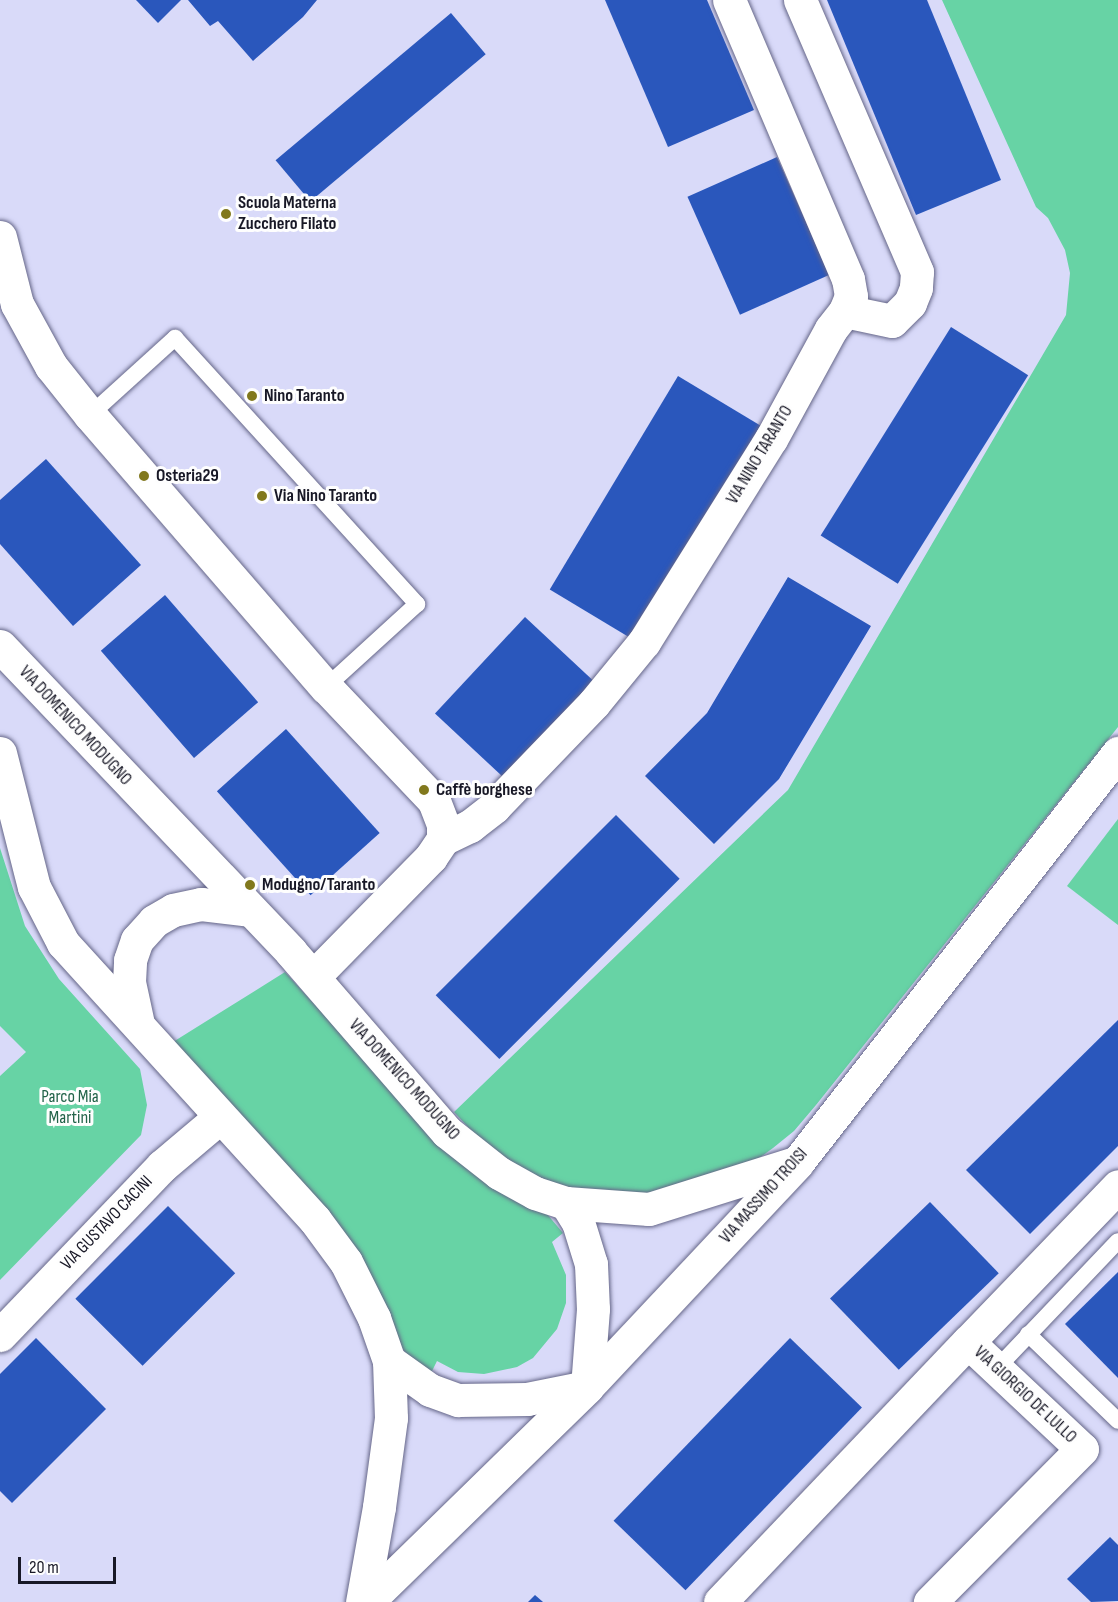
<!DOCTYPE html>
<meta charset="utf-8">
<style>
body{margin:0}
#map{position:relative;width:1118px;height:1602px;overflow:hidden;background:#d9daf9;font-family:"Sofia Sans Condensed",sans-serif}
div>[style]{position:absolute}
.green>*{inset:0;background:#67d3a5}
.building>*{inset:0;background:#2a57bc;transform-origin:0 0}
.roads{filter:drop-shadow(0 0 2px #656688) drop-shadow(0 0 2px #656688)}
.lane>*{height:16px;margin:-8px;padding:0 8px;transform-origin:8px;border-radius:8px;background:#fff}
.street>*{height:33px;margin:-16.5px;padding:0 16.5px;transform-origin:16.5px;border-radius:16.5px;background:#fff}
.dots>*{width:16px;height:16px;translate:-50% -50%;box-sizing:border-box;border:3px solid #fefefe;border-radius:50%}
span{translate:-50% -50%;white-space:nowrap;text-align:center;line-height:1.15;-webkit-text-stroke:6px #fefefe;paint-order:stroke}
.poi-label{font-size:18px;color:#181826;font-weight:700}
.left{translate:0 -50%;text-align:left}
.street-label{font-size:18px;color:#181826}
.park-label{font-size:18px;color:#226349}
.scale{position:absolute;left:18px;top:1557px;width:98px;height:27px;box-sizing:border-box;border:3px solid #181826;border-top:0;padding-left:8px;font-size:18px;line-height:21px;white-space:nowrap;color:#181826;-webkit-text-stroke:4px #fefefe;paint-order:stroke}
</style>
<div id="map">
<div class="green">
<div style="clip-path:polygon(942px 0,1118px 0,1118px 727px,816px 1105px,794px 1131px,773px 1148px,755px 1161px,699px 1188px,611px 1197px,550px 1183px,495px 1156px,454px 1112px,788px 790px,1066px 315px,1070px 273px,1065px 250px,1048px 218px,1036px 207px)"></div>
<div style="clip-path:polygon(1118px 819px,1118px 925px,1067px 886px)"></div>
<div style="clip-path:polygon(0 848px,25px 926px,59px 979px,140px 1069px,147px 1105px,141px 1135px,0 1280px,0 1076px,26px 1052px,0 1026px)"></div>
<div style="clip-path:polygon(285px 972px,458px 1162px,497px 1188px,547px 1214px,563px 1233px,552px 1242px,566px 1275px,566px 1303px,557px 1329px,533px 1358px,517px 1367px,484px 1374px,458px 1372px,437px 1361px,431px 1373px,405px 1352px,173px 1042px)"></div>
</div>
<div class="building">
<div style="clip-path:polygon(136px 0,181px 0,158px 23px)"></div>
<div style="clip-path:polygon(188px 0,317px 0,303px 17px,253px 61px,218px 21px,210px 26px)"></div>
<div style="clip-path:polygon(605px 0,707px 0,754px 110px,668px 147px)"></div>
<div style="clip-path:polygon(827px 0,927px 0,1001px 180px,916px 215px)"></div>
<div style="left:451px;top:13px;width:54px;height:229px;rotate:50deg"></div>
<div style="left:777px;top:157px;width:129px;height:98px;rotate:66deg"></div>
<div style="left:951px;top:327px;width:91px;height:246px;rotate:32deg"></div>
<div style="left:678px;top:376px;width:98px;height:249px;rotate:31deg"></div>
<div style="clip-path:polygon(46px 459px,141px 565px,73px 626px,0 544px,0 500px)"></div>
<div style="clip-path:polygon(788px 577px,871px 626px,779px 779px,714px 844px,645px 776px,707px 713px)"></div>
<div style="left:165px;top:595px;width:142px;height:85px;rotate:49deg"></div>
<div style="left:525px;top:617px;width:96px;height:132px;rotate:43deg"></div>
<div style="left:286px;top:729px;width:140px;height:93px;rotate:48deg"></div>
<div style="left:616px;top:815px;width:90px;height:255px;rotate:45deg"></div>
<div style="clip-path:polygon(1118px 1020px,1118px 1146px,1030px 1234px,966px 1170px)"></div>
<div style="left:930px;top:1202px;width:99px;height:139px;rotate:46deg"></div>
<div style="left:168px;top:1206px;width:95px;height:131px;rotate:45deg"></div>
<div style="clip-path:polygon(1118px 1272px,1118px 1378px,1065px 1324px)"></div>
<div style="clip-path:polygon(36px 1338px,106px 1409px,12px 1503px,0 1491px,0 1374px)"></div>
<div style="left:790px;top:1338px;width:100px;height:254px;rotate:44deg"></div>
<div style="clip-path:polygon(1110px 1537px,1118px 1545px,1118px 1601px,1091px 1602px,1067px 1579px)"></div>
<div style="clip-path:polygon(535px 1595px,543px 1602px,528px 1602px)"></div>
</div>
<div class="roads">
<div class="lane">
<div style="left:90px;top:415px;width:115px;rotate:-42.2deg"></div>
<div style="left:175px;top:338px;width:360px;rotate:47.7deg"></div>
<div style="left:417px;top:604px;width:123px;rotate:137.6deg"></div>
<div style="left:1028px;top:1334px;width:125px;rotate:44deg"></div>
<div style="left:997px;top:1368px;width:175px;rotate:-46.4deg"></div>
</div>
<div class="street">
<div style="left:800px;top:0;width:296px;rotate:66.7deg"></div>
<div style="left:917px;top:272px;width:16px;rotate:94deg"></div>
<div style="left:916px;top:288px;width:16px;rotate:112deg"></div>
<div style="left:910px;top:303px;width:25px;rotate:135deg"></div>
<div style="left:892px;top:321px;width:48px;rotate:-168deg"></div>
<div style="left:0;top:237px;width:69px;rotate:75.8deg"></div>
<div style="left:17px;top:304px;width:71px;rotate:61.3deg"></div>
<div style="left:51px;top:366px;width:63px;rotate:51.5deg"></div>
<div style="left:90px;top:415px;width:360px;rotate:49.1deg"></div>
<div style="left:326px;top:687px;width:157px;rotate:46.5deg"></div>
<div style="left:434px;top:801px;width:25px;rotate:69deg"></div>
<div style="left:443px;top:824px;width:15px;rotate:90deg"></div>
<div style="left:443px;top:839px;width:22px;rotate:124deg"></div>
<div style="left:431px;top:857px;width:168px;rotate:134.5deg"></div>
<div style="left:0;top:646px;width:422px;rotate:46.4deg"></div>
<div style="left:291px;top:952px;width:238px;rotate:49.1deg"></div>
<div style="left:447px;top:1132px;width:66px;rotate:38.3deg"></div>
<div style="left:499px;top:1173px;width:41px;rotate:29.1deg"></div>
<div style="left:535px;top:1193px;width:33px;rotate:18deg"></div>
<div style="left:566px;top:1203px;width:83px;rotate:4.1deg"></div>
<div style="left:649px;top:1209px;width:150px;rotate:-17.5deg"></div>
<div style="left:0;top:753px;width:138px;rotate:75.8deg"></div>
<div style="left:34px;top:887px;width:63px;rotate:62.6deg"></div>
<div style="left:63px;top:943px;width:374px;rotate:47.7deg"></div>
<div style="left:315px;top:1220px;width:52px;rotate:53.6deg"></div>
<div style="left:346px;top:1262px;width:63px;rotate:63.4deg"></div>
<div style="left:374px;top:1318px;width:46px;rotate:70.8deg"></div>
<div style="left:389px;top:1361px;width:57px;rotate:88deg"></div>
<div style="left:391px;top:1418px;width:90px;rotate:97.7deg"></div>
<div style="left:379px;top:1507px;width:97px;rotate:100.1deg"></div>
<div style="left:443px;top:839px;width:30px;rotate:-26deg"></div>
<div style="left:470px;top:826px;width:31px;rotate:-38deg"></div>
<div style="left:494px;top:807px;width:144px;rotate:-46.1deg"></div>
<div style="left:594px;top:703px;width:79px;rotate:-50.7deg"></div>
<div style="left:644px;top:642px;width:239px;rotate:-58deg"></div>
<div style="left:771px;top:439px;width:125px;rotate:-61.4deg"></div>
<div style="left:831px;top:329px;width:23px;rotate:-52deg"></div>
<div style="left:845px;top:311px;width:16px;rotate:-68deg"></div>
<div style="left:851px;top:296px;width:17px;rotate:-100deg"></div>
<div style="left:848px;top:279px;width:303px;rotate:-113.1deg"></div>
<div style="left:138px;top:1024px;width:43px;rotate:-102.1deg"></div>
<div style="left:129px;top:982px;width:22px;rotate:-87deg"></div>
<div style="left:130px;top:960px;width:21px;rotate:-71deg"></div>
<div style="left:137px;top:940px;width:25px;rotate:-48deg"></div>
<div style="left:154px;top:921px;width:22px;rotate:-30deg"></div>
<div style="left:173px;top:910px;width:29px;rotate:-12deg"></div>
<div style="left:201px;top:904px;width:49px;rotate:7deg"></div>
<div style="left:566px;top:1203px;width:22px;rotate:58deg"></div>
<div style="left:578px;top:1222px;width:44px;rotate:72.8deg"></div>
<div style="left:591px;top:1264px;width:45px;rotate:87.5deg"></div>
<div style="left:593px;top:1309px;width:78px;rotate:94.4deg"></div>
<div style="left:0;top:1335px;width:234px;rotate:-46.2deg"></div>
<div style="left:162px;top:1166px;width:76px;rotate:-40.2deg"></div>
<div style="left:968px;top:1342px;width:216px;rotate:-46.1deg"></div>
<div style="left:389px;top:1361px;width:50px;rotate:35.3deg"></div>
<div style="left:430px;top:1390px;width:30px;rotate:20deg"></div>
<div style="left:458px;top:1400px;width:69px;rotate:-0.8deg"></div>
<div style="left:527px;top:1399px;width:61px;rotate:-11.3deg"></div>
<div style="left:367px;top:1602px;width:308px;rotate:-44.3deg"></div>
<div style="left:587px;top:1387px;width:307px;rotate:-46.8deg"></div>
<div style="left:797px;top:1163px;width:521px;rotate:-51.94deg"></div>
<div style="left:720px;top:1602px;width:359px;rotate:-46.4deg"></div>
<div style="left:968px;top:1342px;width:156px;rotate:43.2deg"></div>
<div style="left:1082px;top:1449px;width:216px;rotate:134.8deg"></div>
</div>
</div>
<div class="dots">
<div style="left:226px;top:214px;background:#81781d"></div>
<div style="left:252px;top:396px;background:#81781d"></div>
<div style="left:144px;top:476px;background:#81781d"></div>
<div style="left:262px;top:496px;background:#81781d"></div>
<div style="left:424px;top:790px;background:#81781d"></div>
<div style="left:250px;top:885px;background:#81781d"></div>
</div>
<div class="poi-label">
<span class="left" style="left:238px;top:214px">Scuola Materna<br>Zucchero Filato</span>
<span class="left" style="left:264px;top:396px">Nino Taranto</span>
<span class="left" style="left:156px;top:476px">Osteria29</span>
<span class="left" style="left:274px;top:496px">Via Nino Taranto</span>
<span class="left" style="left:436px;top:790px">Caffè borghese</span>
<span class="left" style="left:262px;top:885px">Modugno/Taranto</span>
</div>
<div class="street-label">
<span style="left:760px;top:455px;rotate:-59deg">VIA NINO TARANTO</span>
<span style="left:75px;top:726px;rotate:47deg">VIA DOMENICO MODUGNO</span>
<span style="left:404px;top:1080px;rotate:48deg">VIA DOMENICO MODUGNO</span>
<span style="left:764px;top:1196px;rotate:-48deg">VIA MASSIMO TROISI</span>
<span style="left:107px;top:1223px;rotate:-46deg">VIA GUSTAVO CACINI</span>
<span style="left:1025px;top:1395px;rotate:43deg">VIA GIORGIO DE LULLO</span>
</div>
<div class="park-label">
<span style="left:70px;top:1108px">Parco Mia<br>Martini</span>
</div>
<div class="scale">20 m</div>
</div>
